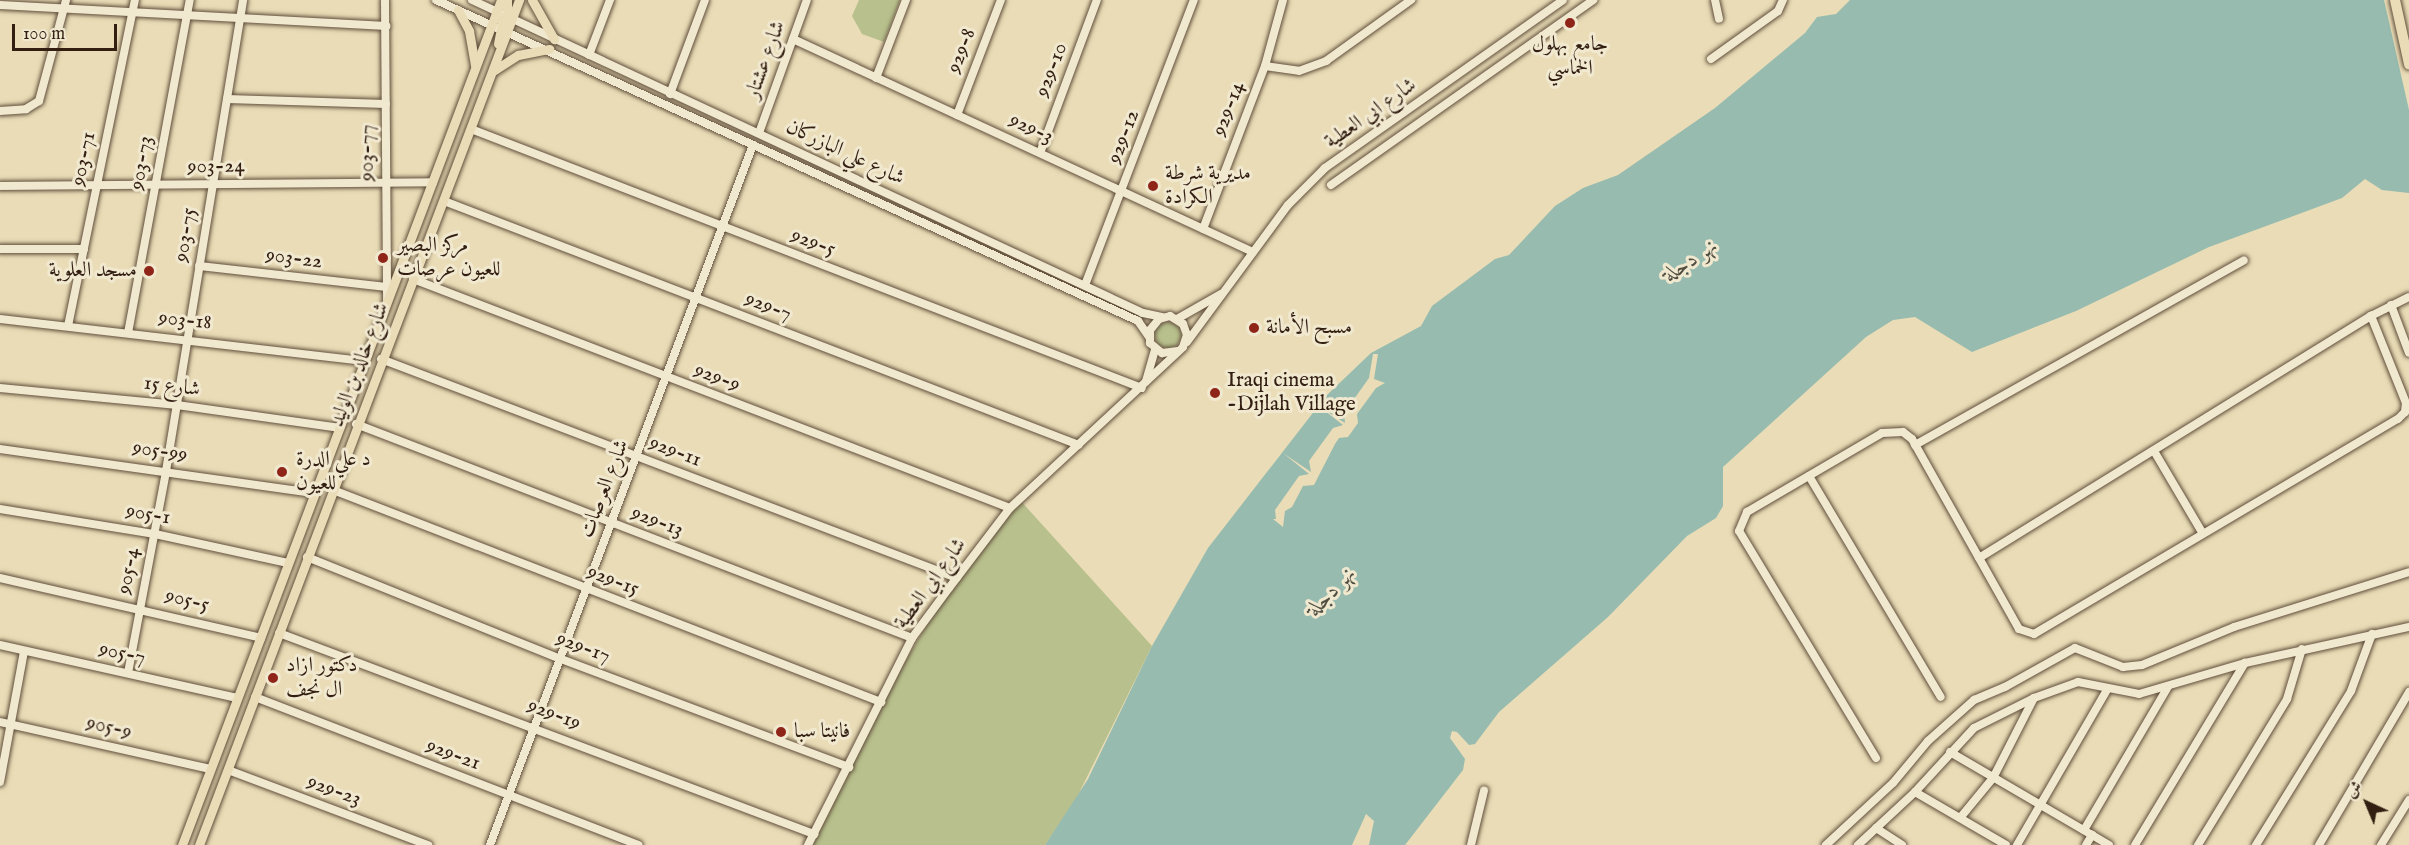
<!DOCTYPE html>
<meta charset="utf-8">
<style>
body{margin:0}
#map{position:relative;width:2409px;height:845px;overflow:hidden;background:#e9dcb6;font-family:"IM FELL English",Amiri,serif}
div>[style]{position:absolute}
.green>*{inset:0;background:#b8c08d}
.round{border-radius:50%}
.water>*{inset:0;background:#97bbaf}
.pier>*{inset:0;background:#e9dcb6}
.roads{filter:drop-shadow(0 0 2px #604e3b) drop-shadow(0 0 2px #604e3b)}
.minor>*{height:8px;margin:-4px;padding:0 4px;transform-origin:4px;border-radius:4px;background:#f1e8d0}
.major>*{height:9px;margin:-4.5px;padding:0 4.5px;transform-origin:4.5px;border-radius:4.5px;background:#e9dcb6}
.highway>*{height:10px;margin:-5px;padding:0 5px;transform-origin:5px;border-radius:5px;background:#e9dcb6}
.dots>*{width:16px;height:16px;translate:-50% -50%;box-sizing:border-box;border:3px solid #f1e8d0;border-radius:50%}
span{translate:-50% -50%;white-space:nowrap;text-align:center;line-height:1.15;-webkit-text-stroke:6px #f1e8d0;paint-order:stroke}
.poi-label{font-size:21px;color:#321f12}
.left{translate:0 -50%;text-align:left}
.right{translate:-100% -50%;text-align:right}
.street-label{font-size:21px;color:#321f12}
.water-label{font-size:22px;color:#504e41;font-style:italic}
.north{position:absolute;left:2337px;top:773px;width:60px;height:60px;-webkit-text-stroke:4px #f1e8d0;paint-order:stroke;rotate:316deg;font-size:16px;font-weight:700;line-height:24px;text-align:center;color:#321f12}
.north::after{content:'';display:block;margin:auto;width:21px;height:27px;background:#321f12;clip-path:polygon(50% 0,100% 100%,50% 72%,0 100%)}
.scale{position:absolute;left:12px;top:24px;width:105px;height:27px;box-sizing:border-box;border:3px solid #321f12;border-top:0;padding-left:8px;font-size:18px;line-height:21px;white-space:nowrap;color:#321f12;-webkit-text-stroke:4px #f1e8d0;paint-order:stroke}
</style>
<div id="map">
<div class="green">
<div style="clip-path:polygon(859px 0,900px 0,884px 42px,862px 34px,852px 16px)"></div>
<div class="round" style="left:1155px;top:322px;width:26px;height:26px"></div>
<div style="clip-path:polygon(1019px 499px,1152px 646px,1075px 801px,1045px 845px,807px 845px,881px 702px,949px 588px)"></div>
</div>
<div class="water">
<div style="clip-path:polygon(1850px 0,2409px 0,2409px 193px,2382px 190px,2365px 179px,2342px 198px,2209px 247px,2076px 311px,1972px 352px,1915px 317px,1893px 320px,1866px 337px,1723px 467px,1723px 506px,1716px 518px,1687px 536px,1608px 617px,1499px 712px,1475px 744px,1469px 745px,1457px 732px,1452px 731px,1450px 738px,1465px 759px,1463px 770px,1405px 845px,1369px 845px,1374px 821px,1366px 814px,1352px 845px,1045px 845px,1088px 779px,1152px 646px,1208px 548px,1326px 396px,1371px 353px,1421px 326px,1432px 306px,1495px 259px,1509px 255px,1555px 206px,1583px 188px,1618px 175px,1715px 108px,1805px 33px,1817px 17px,1836px 14px)"></div>
</div>
<div class="pier">
<div style="clip-path:polygon(2384px 0,2409px 0,2409px 110px)"></div>
<div style="clip-path:polygon(1373px 354px,1378px 354px,1374px 379px,1385px 383px,1376px 388px,1357px 414px,1358px 423px,1348px 437px,1339px 438px,1335px 444px,1314px 485px,1303px 486px,1292px 507px,1285px 511px,1283px 527px,1273px 519px,1276px 519px,1275px 510px,1299px 476px,1309px 474px,1283px 453px,1311px 472px,1309px 461px,1333px 428px,1343px 425px,1320px 407px,1345px 423px,1344px 413px,1369px 378px)"></div>
</div>
<div class="roads">
<div class="minor">
<div style="left:385px;top:0;width:302px;rotate:89.6deg"></div>
<div style="left:436px;top:0;width:772px;rotate:24.57deg"></div>
<div style="left:1138px;top:321px;width:19px;rotate:55deg"></div>
<div style="left:472px;top:0;width:740px;rotate:25.01deg"></div>
<div style="left:1143px;top:313px;width:19px;rotate:12deg"></div>
<div style="left:1715px;top:0;width:19px;rotate:78deg"></div>
<div style="left:0;top:5px;width:387px;rotate:3.1deg"></div>
<div style="left:793px;top:39px;width:507px;rotate:24.85deg"></div>
<div style="left:589px;top:55px;width:59px;rotate:-69.1deg"></div>
<div style="left:1711px;top:59px;width:82px;rotate:-35.6deg"></div>
<div style="left:1778px;top:11px;width:12px;rotate:-66deg"></div>
<div style="left:1265px;top:66px;width:34px;rotate:8deg"></div>
<div style="left:1299px;top:71px;width:29px;rotate:-20deg"></div>
<div style="left:1326px;top:61px;width:105px;rotate:-35.7deg"></div>
<div style="left:876px;top:78px;width:84px;rotate:-69deg"></div>
<div style="left:670px;top:94px;width:100px;rotate:-69.6deg"></div>
<div style="left:227px;top:99px;width:159px;rotate:1.8deg"></div>
<div style="left:0;top:111px;width:26px;rotate:-4deg"></div>
<div style="left:26px;top:109px;width:15px;rotate:-32deg"></div>
<div style="left:39px;top:101px;width:105px;rotate:-75deg"></div>
<div style="left:957px;top:115px;width:123px;rotate:-69.1deg"></div>
<div style="left:471px;top:129px;width:719px;rotate:21.11deg"></div>
<div style="left:759px;top:133px;width:141px;rotate:-70.2deg"></div>
<div style="left:1040px;top:153px;width:163px;rotate:-69.6deg"></div>
<div style="left:1331px;top:185px;width:321px;rotate:-35.2deg"></div>
<div style="left:0;top:186px;width:433px;rotate:-0.5deg"></div>
<div style="left:444px;top:201px;width:680px;rotate:21.02deg"></div>
<div style="left:1203px;top:229px;width:174px;rotate:-69.2deg"></div>
<div style="left:1265px;top:66px;width:68px;rotate:-74.7deg"></div>
<div style="left:0;top:249px;width:84px"></div>
<div style="left:199px;top:266px;width:187px;rotate:6.4deg"></div>
<div style="left:413px;top:279px;width:639px;rotate:20.99deg"></div>
<div style="left:1085px;top:285px;width:305px;rotate:-69.1deg"></div>
<div style="left:2391px;top:305px;width:51px;rotate:69.4deg"></div>
<div style="left:0;top:319px;width:367px;rotate:6.6deg"></div>
<div style="left:1177px;top:319px;width:51px;rotate:-29.6deg"></div>
<div style="left:68px;top:326px;width:333px;rotate:-78.4deg"></div>
<div style="left:128px;top:333px;width:339px;rotate:-79.5deg"></div>
<div style="left:1187px;top:342px;width:170px;rotate:-53.6deg"></div>
<div style="left:1288px;top:205px;width:52px;rotate:-45deg"></div>
<div style="left:1325px;top:168px;width:291px;rotate:-35.2deg"></div>
<div style="left:381px;top:359px;width:616px;rotate:20.82deg"></div>
<div style="left:1146px;top:381px;width:33px;rotate:-74deg"></div>
<div style="left:0;top:388px;width:178px;rotate:5.5deg"></div>
<div style="left:177px;top:405px;width:165px;rotate:8deg"></div>
<div style="left:356px;top:424px;width:596px;rotate:21.05deg"></div>
<div style="left:1915px;top:445px;width:377px;rotate:-29.3deg"></div>
<div style="left:0;top:449px;width:318px;rotate:8deg"></div>
<div style="left:2154px;top:451px;width:96px;rotate:59.4deg"></div>
<div style="left:1809px;top:476px;width:257px;rotate:59.2deg"></div>
<div style="left:333px;top:490px;width:588px;rotate:21.15deg"></div>
<div style="left:0;top:509px;width:157px;rotate:9.2deg"></div>
<div style="left:155px;top:534px;width:136px;rotate:12.3deg"></div>
<div style="left:307px;top:557px;width:274px;rotate:21.9deg"></div>
<div style="left:561px;top:659px;width:308px;rotate:20.6deg"></div>
<div style="left:1979px;top:558px;width:461px;rotate:-31.7deg"></div>
<div style="left:2371px;top:316px;width:42px;rotate:-26.6deg"></div>
<div style="left:0;top:578px;width:268px;rotate:12.9deg"></div>
<div style="left:279px;top:633px;width:572px;rotate:20.59deg"></div>
<div style="left:0;top:645px;width:243px;rotate:12.6deg"></div>
<div style="left:128px;top:673px;width:206px;rotate:-79.3deg"></div>
<div style="left:166px;top:471px;width:477px;rotate:-80.7deg"></div>
<div style="left:255px;top:697px;width:411px;rotate:21.1deg"></div>
<div style="left:0;top:722px;width:215px;rotate:12.6deg"></div>
<div style="left:1950px;top:752px;width:184px;rotate:30.3deg"></div>
<div style="left:1876px;top:758px;width:265px;rotate:-121.1deg"></div>
<div style="left:1739px;top:531px;width:21px;rotate:-67deg"></div>
<div style="left:1747px;top:512px;width:156px;rotate:-30.3deg"></div>
<div style="left:1882px;top:433px;width:21px;rotate:-3deg"></div>
<div style="left:1903px;top:432px;width:11px;rotate:38deg"></div>
<div style="left:1912px;top:439px;width:218px;rotate:60.6deg"></div>
<div style="left:2019px;top:629px;width:16px;rotate:18deg"></div>
<div style="left:2034px;top:634px;width:423px;rotate:-30.6deg"></div>
<div style="left:2398px;top:419px;width:10px;rotate:-45deg"></div>
<div style="left:2405px;top:412px;width:9px;rotate:-84deg"></div>
<div style="left:2406px;top:403px;width:94px;rotate:-111.9deg"></div>
<div style="left:228px;top:770px;width:214px;rotate:20.6deg"></div>
<div style="left:0;top:782px;width:133px;rotate:-79.6deg"></div>
<div style="left:1915px;top:792px;width:105px;rotate:30.2deg"></div>
<div style="left:1960px;top:818px;width:52px;rotate:-50.5deg"></div>
<div style="left:1993px;top:778px;width:90px;rotate:-62.9deg"></div>
<div style="left:1876px;top:828px;width:31px;rotate:33deg"></div>
<div style="left:2084px;top:830px;width:166px;rotate:-59.6deg"></div>
<div style="left:490px;top:845px;width:748px;rotate:-69.41deg"></div>
<div style="left:808px;top:845px;width:232px;rotate:-63.3deg"></div>
<div style="left:912px;top:638px;width:62px;rotate:-53.5deg"></div>
<div style="left:949px;top:588px;width:101px;rotate:-52.7deg"></div>
<div style="left:1010px;top:508px;width:236px;rotate:-42.9deg"></div>
<div style="left:1183px;top:347px;width:13px;rotate:-72deg"></div>
<div style="left:1187px;top:335px;width:12px;rotate:-110deg"></div>
<div style="left:1183px;top:324px;width:15px;rotate:-148deg"></div>
<div style="left:1170px;top:316px;width:11px;rotate:165deg"></div>
<div style="left:1159px;top:319px;width:14px;rotate:129deg"></div>
<div style="left:1150px;top:330px;width:13px;rotate:90deg"></div>
<div style="left:1150px;top:343px;width:16px;rotate:40deg"></div>
<div style="left:1162px;top:353px;width:16px;rotate:-7deg"></div>
<div style="left:1471px;top:845px;width:56px;rotate:-76.5deg"></div>
<div style="left:1826px;top:845px;width:91px;rotate:-42.8deg"></div>
<div style="left:1893px;top:783px;width:55px;rotate:-50.2deg"></div>
<div style="left:1928px;top:741px;width:62px;rotate:-41.7deg"></div>
<div style="left:1974px;top:700px;width:34px;rotate:-23deg"></div>
<div style="left:2005px;top:687px;width:80px;rotate:-29.1deg"></div>
<div style="left:2075px;top:648px;width:52px;rotate:21.6deg"></div>
<div style="left:2123px;top:667px;width:19px;rotate:-6deg"></div>
<div style="left:2142px;top:665px;width:100px;rotate:-22.4deg"></div>
<div style="left:2234px;top:627px;width:183px;rotate:-17.4deg"></div>
<div style="left:1858px;top:845px;width:78px;rotate:-42.9deg"></div>
<div style="left:1915px;top:792px;width:87px;rotate:-47.3deg"></div>
<div style="left:1974px;top:728px;width:67px;rotate:-26.6deg"></div>
<div style="left:2034px;top:698px;width:47px;rotate:-20deg"></div>
<div style="left:2078px;top:682px;width:62px;rotate:11.1deg"></div>
<div style="left:2139px;top:694px;width:110px;rotate:-16.3deg"></div>
<div style="left:2245px;top:663px;width:168px;rotate:-12.4deg"></div>
<div style="left:2017px;top:845px;width:179px;rotate:-59.9deg"></div>
<div style="left:2086px;top:845px;width:12px;rotate:-59deg"></div>
<div style="left:2135px;top:845px;width:213px;rotate:-58.9deg"></div>
<div style="left:2198px;top:845px;width:171px;rotate:-58.6deg"></div>
<div style="left:2287px;top:699px;width:52px;rotate:-73.3deg"></div>
<div style="left:2256px;top:845px;width:181px;rotate:-58.3deg"></div>
<div style="left:2351px;top:691px;width:61px;rotate:-69.8deg"></div>
<div style="left:2319px;top:845px;width:178px;rotate:-59.5deg"></div>
<div style="left:2381px;top:845px;width:53px;rotate:-58.1deg"></div>
</div>
<div class="major">
<div style="left:532px;top:0;width:45px;rotate:60.6deg"></div>
<div style="left:458px;top:10px;width:24px;rotate:62deg"></div>
<div style="left:469px;top:31px;width:35px;rotate:80deg"></div>
<div style="left:496px;top:11px;width:13px;rotate:63deg"></div>
<div style="left:502px;top:23px;width:21px;rotate:101deg"></div>
<div style="left:507px;top:24px;width:24px;rotate:-90deg"></div>
<div style="left:493px;top:71px;width:30px;rotate:-33deg"></div>
<div style="left:518px;top:55px;width:32px;rotate:-11deg"></div>
<div style="left:182px;top:845px;width:903px;rotate:-69.32deg"></div>
<div style="left:199px;top:845px;width:904px;rotate:-69.26deg"></div>
</div>
<div class="highway">
<div style="left:2395px;top:0;width:66px;rotate:77.7deg"></div>
</div>
</div>
<div class="dots">
<div style="left:1570px;top:23px;background:#8f2418"></div>
<div style="left:1153px;top:186px;background:#8f2418"></div>
<div style="left:383px;top:258px;background:#8f2418"></div>
<div style="left:149px;top:271px;background:#8f2418"></div>
<div style="left:1254px;top:328px;background:#8f2418"></div>
<div style="left:1215px;top:393px;background:#8f2418"></div>
<div style="left:282px;top:472px;background:#8f2418"></div>
<div style="left:273px;top:678px;background:#8f2418"></div>
<div style="left:781px;top:732px;background:#8f2418"></div>
</div>
<div class="poi-label">
<span style="left:1570px;top:57px">جامع بهلول<br>الخماسي</span>
<span class="left" style="left:1165px;top:186px">مديرية شرطة<br>الكرادة</span>
<span class="left" style="left:397px;top:258px">مركز البصير<br>للعيون عرصات</span>
<span class="right" style="left:137px;top:271px">مسجد العلوية</span>
<span class="left" style="left:1266px;top:328px">مسبح الأمانة</span>
<span class="left" style="left:1227px;top:393px">Iraqi cinema<br>-Dijlah Village</span>
<span class="left" style="left:296px;top:472px">د علي الدرة<br>للعيون</span>
<span class="left" style="left:286px;top:678px">دكتور ازاد<br>ال نجف</span>
<span class="left" style="left:794px;top:732px">فانيتا سبا</span>
</div>
<div class="street-label">
<span style="left:962px;top:51px;rotate:-69deg">929-8</span>
<span style="left:766px;top:60px;rotate:-70deg">شارع عشتار</span>
<span style="left:1052px;top:70px;rotate:-69deg">929-10</span>
<span style="left:1229px;top:109px;rotate:-69deg">929-14</span>
<span style="left:1371px;top:114px;rotate:-35deg">شارع ابي العطية</span>
<span style="left:1031px;top:129px;rotate:25deg">929-3</span>
<span style="left:1124px;top:137px;rotate:-69deg">929-12</span>
<span style="left:368px;top:153px;rotate:-89deg">903-77</span>
<span style="left:845px;top:153px;rotate:25deg">شارع علي البازركان</span>
<span style="left:84px;top:159px;rotate:-78deg">903-71</span>
<span style="left:142px;top:163px;rotate:-80deg">903-73</span>
<span style="left:216px;top:167px;rotate:-1deg">903-24</span>
<span style="left:186px;top:235px;rotate:-81deg">903-75</span>
<span style="left:813px;top:243px;rotate:21deg">929-5</span>
<span style="left:294px;top:259px;rotate:7deg">903-22</span>
<span style="left:768px;top:307px;rotate:21deg">929-7</span>
<span style="left:185px;top:321px;rotate:6deg">903-18</span>
<span style="left:360px;top:365px;rotate:-69deg">شارع خالد بن الوليد</span>
<span style="left:717px;top:378px;rotate:21deg">929-9</span>
<span style="left:172px;top:387px;rotate:7deg">شارع 15</span>
<span style="left:160px;top:452px;rotate:8deg">905-99</span>
<span style="left:675px;top:452px;rotate:21deg">929-11</span>
<span style="left:605px;top:489px;rotate:-69deg">شارع العرصات</span>
<span style="left:148px;top:515px;rotate:10deg">905-1</span>
<span style="left:657px;top:522px;rotate:21deg">929-13</span>
<span style="left:129px;top:571px;rotate:-79deg">905-4</span>
<span style="left:613px;top:581px;rotate:21deg">929-15</span>
<span style="left:931px;top:584px;rotate:-54deg">شارع ابي العطية</span>
<span style="left:187px;top:601px;rotate:14deg">905-5</span>
<span style="left:583px;top:648px;rotate:21deg">929-17</span>
<span style="left:122px;top:654px;rotate:12deg">905-7</span>
<span style="left:554px;top:715px;rotate:21deg">929-19</span>
<span style="left:109px;top:728px;rotate:13deg">905-9</span>
<span style="left:453px;top:755px;rotate:21deg">929-21</span>
<span style="left:334px;top:791px;rotate:20deg">929-23</span>
</div>
<div class="water-label">
<span style="left:1691px;top:261px;rotate:-34deg">نهر دجلة</span>
<span style="left:1332px;top:592px;rotate:-46deg">نهر دجلة</span>
</div>
<div class="north">ش</div>
<div class="scale">100 m</div>
</div>
